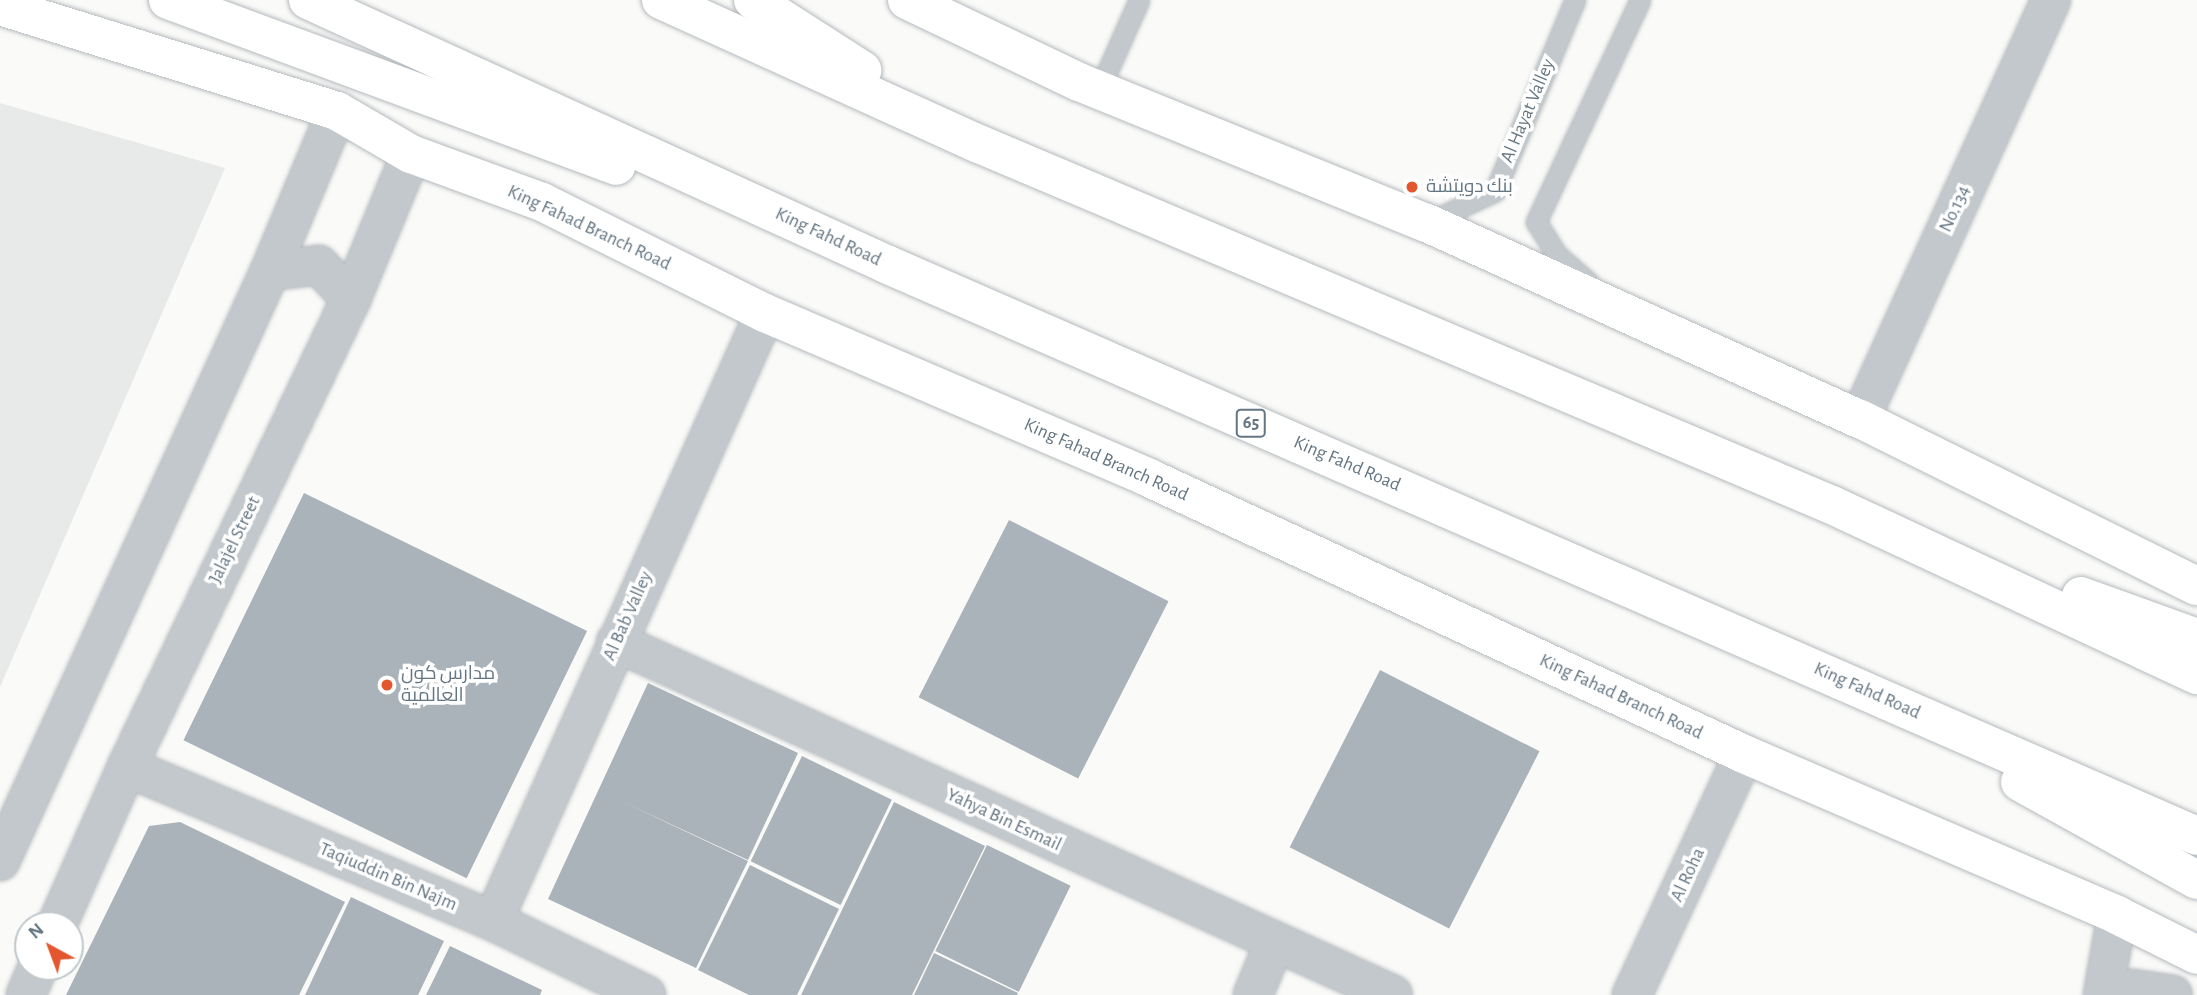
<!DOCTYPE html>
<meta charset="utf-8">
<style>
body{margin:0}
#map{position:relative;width:2197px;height:995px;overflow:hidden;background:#fafaf8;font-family:"Alegreya Sans",Cairo,sans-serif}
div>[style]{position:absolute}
.built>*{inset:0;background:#e8e9e9}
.building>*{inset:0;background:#aab3b9;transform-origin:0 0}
.roads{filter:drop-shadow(0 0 2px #b5babe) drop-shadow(0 0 2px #b5babe)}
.service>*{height:19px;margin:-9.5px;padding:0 9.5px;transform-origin:9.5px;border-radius:9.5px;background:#c3c8cc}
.minor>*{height:38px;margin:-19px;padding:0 19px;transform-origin:19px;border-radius:19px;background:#c3c8cc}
.tertiary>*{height:38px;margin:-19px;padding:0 19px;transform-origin:19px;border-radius:19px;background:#c3c8cc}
.primary>*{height:38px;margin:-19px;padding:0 19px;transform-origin:19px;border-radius:19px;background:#fff}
.motorway>*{height:38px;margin:-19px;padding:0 19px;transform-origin:19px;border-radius:19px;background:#fff}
.dots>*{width:19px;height:19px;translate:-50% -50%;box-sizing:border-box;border:4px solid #fff;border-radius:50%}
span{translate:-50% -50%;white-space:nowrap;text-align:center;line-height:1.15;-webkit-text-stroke:7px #fff;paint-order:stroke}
.shield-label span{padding:2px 5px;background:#fff;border:2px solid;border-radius:5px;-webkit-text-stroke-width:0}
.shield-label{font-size:18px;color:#657683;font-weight:700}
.street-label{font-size:19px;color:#657683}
.poi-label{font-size:19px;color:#657683}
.left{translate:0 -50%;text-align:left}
.north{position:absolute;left:14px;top:911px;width:70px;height:70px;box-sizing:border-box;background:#fff;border:2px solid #c1c8cd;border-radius:50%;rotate:319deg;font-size:19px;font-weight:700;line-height:28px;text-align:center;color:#657683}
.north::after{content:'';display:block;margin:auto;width:24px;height:32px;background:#e4572e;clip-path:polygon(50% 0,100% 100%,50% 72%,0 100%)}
</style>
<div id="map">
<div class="built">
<div style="clip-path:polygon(0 103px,225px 168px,0 687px)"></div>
</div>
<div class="building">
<div style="left:304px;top:493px;width:315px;height:275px;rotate:26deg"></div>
<div style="left:1009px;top:520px;width:179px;height:199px;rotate:27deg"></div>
<div style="left:1380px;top:670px;width:179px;height:199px;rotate:27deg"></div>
<div style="clip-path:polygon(648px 683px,798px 753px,748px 860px,621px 801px,748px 861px,696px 968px,548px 899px)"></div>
<div style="left:802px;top:756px;width:100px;height:117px;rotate:26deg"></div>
<div style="clip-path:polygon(894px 802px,985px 846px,933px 952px,912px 995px,801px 995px)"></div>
<div style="clip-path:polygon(180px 822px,345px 902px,299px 995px,66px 995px,149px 826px)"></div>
<div style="left:987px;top:845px;width:93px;height:118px;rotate:26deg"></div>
<div style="clip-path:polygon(750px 865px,839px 909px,797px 995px,749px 995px,698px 970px)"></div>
<div style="clip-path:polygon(351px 897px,444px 941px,418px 995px,305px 995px)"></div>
<div style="clip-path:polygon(450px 946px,542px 990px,540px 995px,426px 995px)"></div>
<div style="clip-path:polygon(934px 953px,1018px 993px,1017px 995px,914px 995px)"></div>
</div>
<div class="roads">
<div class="service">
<div style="left:1099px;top:90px;width:98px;rotate:-66deg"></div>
<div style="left:1427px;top:223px;width:75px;rotate:-25.2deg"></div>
<div style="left:1495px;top:191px;width:207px;rotate:-67.3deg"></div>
<div style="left:1589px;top:283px;width:43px;rotate:-138.8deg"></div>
<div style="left:1557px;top:255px;width:39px;rotate:-122deg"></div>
<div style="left:1536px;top:222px;width:245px;rotate:-64.9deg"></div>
</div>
<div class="minor">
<div style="left:1860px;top:419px;width:460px;rotate:-65.5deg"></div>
<div style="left:616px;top:642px;width:853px;rotate:24.43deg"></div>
<div style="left:127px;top:767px;width:397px;rotate:22.8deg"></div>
<div style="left:493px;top:921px;width:170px;rotate:25.8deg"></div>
<div style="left:493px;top:921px;width:666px;rotate:-65.9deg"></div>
<div style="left:1253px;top:995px;width:55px;rotate:-67.6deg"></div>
<div style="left:1632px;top:995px;width:266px;rotate:-65.1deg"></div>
</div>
<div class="tertiary">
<div style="left:270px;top:271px;width:49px;rotate:-7deg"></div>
<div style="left:319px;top:265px;width:47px;rotate:46.7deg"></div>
<div style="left:0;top:861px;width:649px;rotate:-65.41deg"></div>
<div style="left:270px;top:271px;width:173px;rotate:-67.3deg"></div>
<div style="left:57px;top:925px;width:173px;rotate:-66.1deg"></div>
<div style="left:127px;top:767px;width:519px;rotate:-64.42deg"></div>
<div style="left:351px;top:299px;width:157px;rotate:-67.5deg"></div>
<div style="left:26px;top:995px;width:30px;rotate:-67deg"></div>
<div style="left:2103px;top:995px;width:81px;rotate:-80.1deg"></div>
<div style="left:2111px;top:995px;width:22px;rotate:-16deg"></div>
<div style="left:2132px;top:989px;width:41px;rotate:8.3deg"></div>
</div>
<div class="primary">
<div style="left:907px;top:0;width:191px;rotate:25.5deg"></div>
<div style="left:1079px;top:82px;width:375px;rotate:22.1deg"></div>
<div style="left:1427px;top:223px;width:475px;rotate:24.4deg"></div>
<div style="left:1860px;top:419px;width:376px;rotate:26.4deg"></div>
<div style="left:0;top:6px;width:353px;rotate:17.3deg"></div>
<div style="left:337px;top:111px;width:86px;rotate:30.2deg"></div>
<div style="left:411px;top:154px;width:140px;rotate:20.1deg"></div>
<div style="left:542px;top:202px;width:249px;rotate:26.5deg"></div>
<div style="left:765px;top:313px;width:416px;rotate:23.2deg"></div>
<div style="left:1147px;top:477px;width:658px;rotate:24.89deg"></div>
<div style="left:1744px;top:754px;width:406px;rotate:23.3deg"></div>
<div style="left:2117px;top:915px;width:89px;rotate:26.6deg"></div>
</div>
<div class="motorway">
<div style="left:168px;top:0;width:478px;rotate:20.3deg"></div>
<div style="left:308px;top:0;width:635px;rotate:24.55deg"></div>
<div style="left:886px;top:264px;width:1430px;rotate:23.57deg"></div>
<div style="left:661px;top:0;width:349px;rotate:24.4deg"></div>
<div style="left:979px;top:144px;width:926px;rotate:22.94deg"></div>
<div style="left:1832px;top:505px;width:403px;rotate:25deg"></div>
<div style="left:753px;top:0;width:130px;rotate:32.7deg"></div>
<div style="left:2081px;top:596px;width:123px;rotate:19.9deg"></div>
<div style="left:2020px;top:782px;width:202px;rotate:29deg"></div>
</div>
</div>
<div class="dots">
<div style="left:1412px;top:187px;background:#e4572e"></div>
<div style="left:387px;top:685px;background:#e4572e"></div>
</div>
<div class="shield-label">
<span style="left:1251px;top:423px">65</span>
</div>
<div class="street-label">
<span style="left:1528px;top:111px;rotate:-67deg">Al Hayat Valley</span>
<span style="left:1955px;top:209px;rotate:-65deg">No.134</span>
<span style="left:589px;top:228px;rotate:25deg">King Fahad Branch Road</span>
<span style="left:828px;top:237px;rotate:25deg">King Fahd Road</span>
<span style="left:1106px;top:460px;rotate:24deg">King Fahad Branch Road</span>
<span style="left:1347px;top:464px;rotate:23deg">King Fahd Road</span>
<span style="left:235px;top:540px;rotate:-64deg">Jalajel Street</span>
<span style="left:628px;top:616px;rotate:-66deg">Al Bab Valley</span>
<span style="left:1867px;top:691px;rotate:24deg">King Fahd Road</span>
<span style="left:1621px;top:697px;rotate:25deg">King Fahad Branch Road</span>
<span style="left:1004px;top:820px;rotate:25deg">Yahya Bin Esmail</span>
<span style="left:1688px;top:875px;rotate:-65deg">Al Roha</span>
<span style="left:388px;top:877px;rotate:23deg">Taqiuddin Bin Najm</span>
</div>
<div class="poi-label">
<span class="left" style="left:1426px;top:187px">بنك دويتشة</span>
<span class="left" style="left:401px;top:685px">مدارس كون<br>العالمية</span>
</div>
<div class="north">N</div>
</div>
